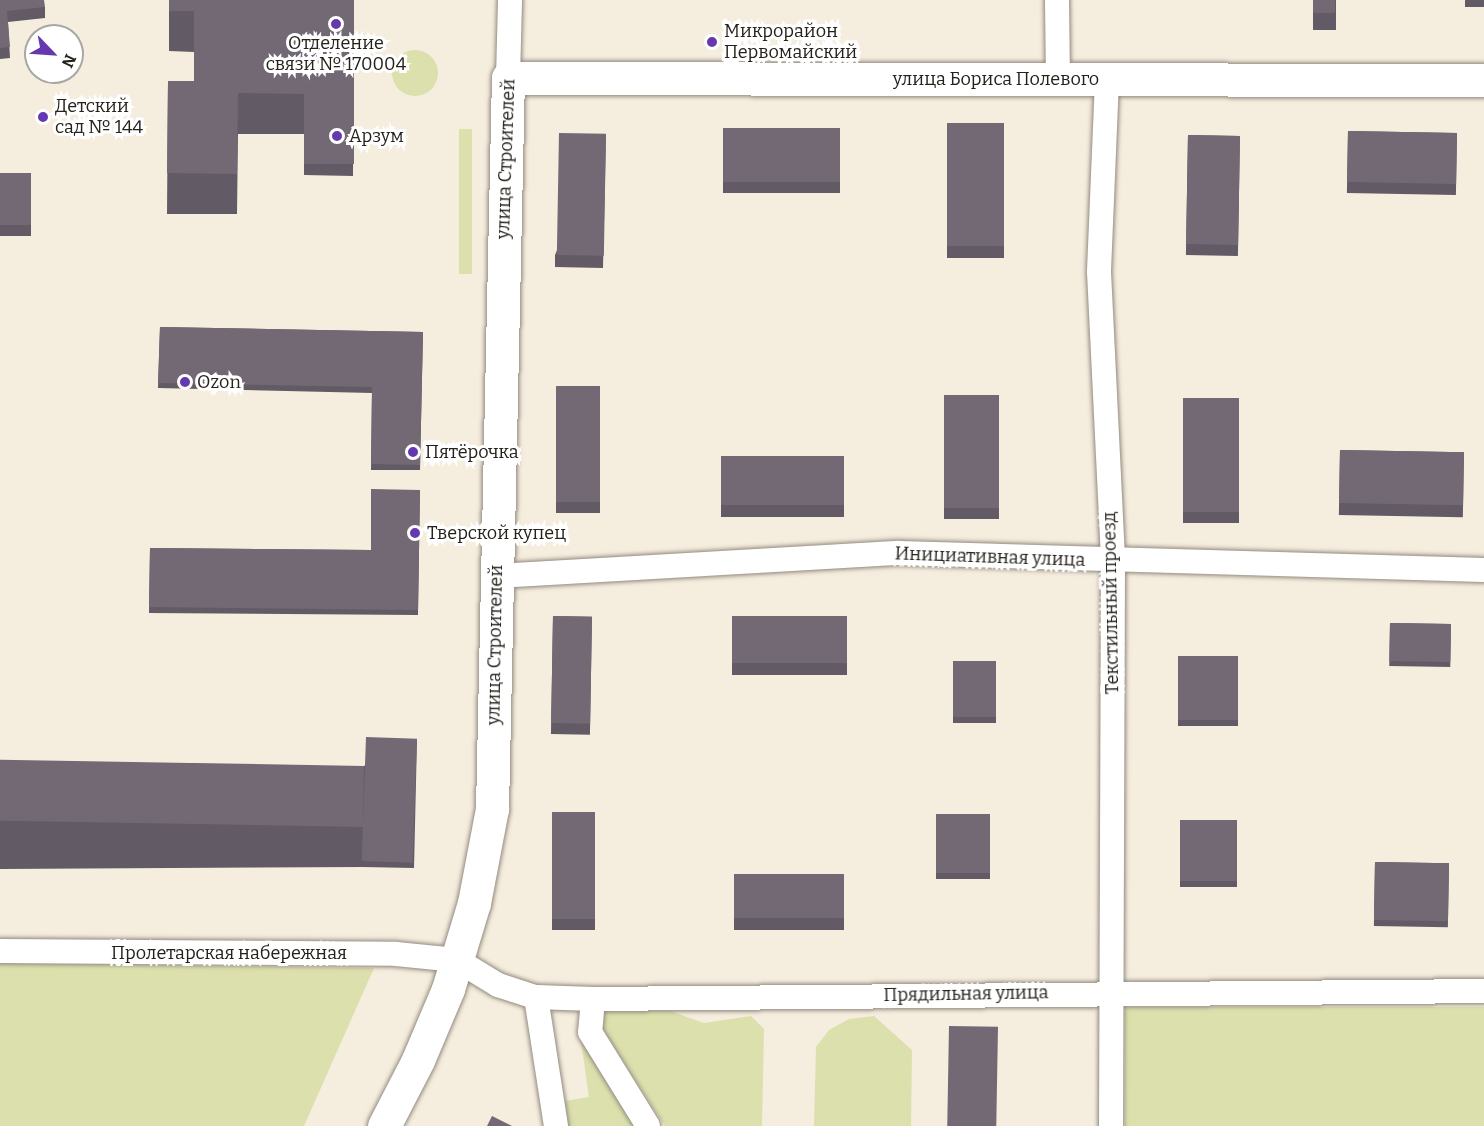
<!DOCTYPE html>
<meta charset="utf-8">
<style>
body{margin:0}
#map{position:relative;width:1484px;height:1126px;overflow:hidden;background:#f5edde;font-family:Bitter,serif}
div>[style]{position:absolute}
.green>*{inset:0;background:#dbe0ad;transform-origin:0 0}
.round{border-radius:50%}
.roads{filter:drop-shadow(0 0 2px #928b7e) drop-shadow(0 0 2px #928b7e)}
.street>*{height:24px;margin:-12px;padding:0 12px;transform-origin:12px;border-radius:12px;background:#fff}
.secondary>*{height:33px;margin:-16.5px;padding:0 16.5px;transform-origin:16.5px;border-radius:16.5px;background:#fff}
.wall>*{inset:0;background:#625a65;transform-origin:0 0}
.building>*{inset:0;background:#726975;transform-origin:0 0}
.dots>*{width:16px;height:16px;translate:-50% -50%;box-sizing:border-box;border:3px solid #fff;border-radius:50%}
span{translate:-50% -50%;white-space:nowrap;text-align:center;line-height:1.15;-webkit-text-stroke:6px #fff;paint-order:stroke}
.poi-label{font-size:18px;color:#25221c}
.left{translate:0 -50%;text-align:left}
.street-label{font-size:18px;color:#25221c}
.north{position:absolute;left:24px;top:24px;width:60px;height:60px;box-sizing:border-box;background:#fff;border:2px solid #a8a7a4;border-radius:50%;rotate:115deg;font-size:16px;font-weight:700;line-height:24px;text-align:center;color:#25221c}
.north::after{content:'';display:block;margin:auto;width:21px;height:27px;background:#6638af;clip-path:polygon(50% 0,100% 100%,50% 72%,0 100%)}
</style>
<div id="map">
<div class="green">
<div class="round" style="left:392px;top:50px;width:46px;height:46px"></div>
<div style="left:459px;top:129px;width:13px;height:145px"></div>
<div style="clip-path:polygon(0 963px,374px 968px,304px 1126px,0 1126px)"></div>
<div style="left:1484px;top:1007px;width:119px;height:359px;rotate:90deg"></div>
<div style="clip-path:polygon(605px 1010px,670px 1011px,704px 1023px,751px 1016px,764px 1029px,762px 1126px,665px 1126px,603px 1030px)"></div>
<div style="clip-path:polygon(874px 1016px,912px 1050px,911px 1126px,814px 1126px,816px 1047px,829px 1030px,849px 1019px)"></div>
<div style="clip-path:polygon(581px 1041px,614px 1093px,636px 1126px,568px 1126px,565px 1101px,589px 1097px)"></div>
</div>
<div class="roads">
<div class="street">
<div style="left:1057px;top:0;width:79px;rotate:89.3deg"></div>
<div style="left:508px;top:78px;width:78px;rotate:-88.5deg"></div>
<div style="left:1107px;top:80px;width:192px;rotate:92.4deg"></div>
<div style="left:1099px;top:272px;width:289px;rotate:87.2deg"></div>
<div style="left:1113px;top:561px;width:565px;rotate:90.2deg"></div>
<div style="left:497px;top:576px;width:403px;rotate:-3.3deg"></div>
<div style="left:899px;top:553px;width:585px;rotate:1.66deg"></div>
<div style="left:0;top:951px;width:396px;rotate:0.4deg"></div>
<div style="left:396px;top:954px;width:61px;rotate:5.6deg"></div>
<div style="left:457px;top:960px;width:48px;rotate:31.4deg"></div>
<div style="left:498px;top:985px;width:40px;rotate:18deg"></div>
<div style="left:536px;top:997px;width:57px;rotate:2deg"></div>
<div style="left:593px;top:999px;width:891px;rotate:-0.51deg"></div>
<div style="left:536px;top:997px;width:131px;rotate:81.2deg"></div>
<div style="left:593px;top:999px;width:33px;rotate:95deg"></div>
<div style="left:590px;top:1032px;width:110px;rotate:58.3deg"></div>
</div>
<div class="secondary">
<div style="left:384px;top:1126px;width:74px;rotate:-62.7deg"></div>
<div style="left:418px;top:1060px;width:77px;rotate:-67.1deg"></div>
<div style="left:448px;top:989px;width:90px;rotate:-73.2deg"></div>
<div style="left:474px;top:903px;width:96px;rotate:-79.2deg"></div>
<div style="left:492px;top:809px;width:731px;rotate:-88.75deg"></div>
<div style="left:508px;top:78px;width:976px;rotate:0.12deg"></div>
</div>
</div>
<div class="wall">
<div style="clip-path:polygon(0 0,45px 7px,45px 18px,8px 22px,10px 58px,0 59px)"></div>
<div style="clip-path:polygon(169px 0,354px 0,353px 176px,304px 175px,304px 134px,238px 134px,237px 214px,167px 214px,168px 81px,194px 81px,194px 52px,169px 51px)"></div>
<div style="left:1313px;top:0;width:23px;height:30px"></div>
<div style="left:1465px;top:0;width:19px;height:7px"></div>
<div style="left:947px;top:123px;width:57px;height:135px"></div>
<div style="left:723px;top:128px;width:117px;height:65px"></div>
<div style="left:1348px;top:131px;width:109px;height:62px;rotate:1deg"></div>
<div style="clip-path:polygon(606px 134px,603px 268px,555px 267px,555px 255px)"></div>
<div style="left:1188px;top:135px;width:52px;height:120px;rotate:1deg"></div>
<div style="left:0;top:173px;width:31px;height:63px"></div>
<div style="clip-path:polygon(160px 327px,423px 332px,420px 470px,371px 470px,372px 393px,158px 388px)"></div>
<div style="left:556px;top:386px;width:44px;height:127px"></div>
<div style="left:944px;top:395px;width:55px;height:124px"></div>
<div style="left:1183px;top:398px;width:56px;height:125px"></div>
<div style="left:1340px;top:450px;width:124px;height:65px;rotate:1deg"></div>
<div style="left:721px;top:456px;width:123px;height:61px"></div>
<div style="clip-path:polygon(420px 490px,418px 615px,149px 613px,150px 548px,371px 550px)"></div>
<div style="left:553px;top:616px;width:39px;height:118px;rotate:1deg"></div>
<div style="left:732px;top:616px;width:115px;height:59px"></div>
<div style="left:1390px;top:623px;width:61px;height:43px;rotate:1deg"></div>
<div style="left:1178px;top:656px;width:60px;height:70px"></div>
<div style="left:953px;top:661px;width:43px;height:62px"></div>
<div style="clip-path:polygon(417px 739px,414px 868px,363px 867px,0 869px,0 769px,364px 766px)"></div>
<div style="left:552px;top:812px;width:43px;height:118px"></div>
<div style="left:936px;top:814px;width:54px;height:65px"></div>
<div style="left:1180px;top:820px;width:57px;height:67px"></div>
<div style="left:1375px;top:862px;width:74px;height:64px;rotate:1deg"></div>
<div style="left:734px;top:874px;width:110px;height:56px"></div>
</div>
<div class="building">
<div style="clip-path:polygon(0 0,44px 0,45px 7px,7px 11px,10px 47px,0 48px)"></div>
<div style="clip-path:polygon(169px 0,304px 0,304px 94px,238px 93px,237px 174px,167px 173px,168px 81px,194px 81px,194px 11px,169px 11px)"></div>
<div style="left:304px;top:0;width:50px;height:164px"></div>
<div style="left:1313px;top:0;width:22px;height:13px"></div>
<div style="left:947px;top:123px;width:57px;height:123px"></div>
<div style="left:723px;top:128px;width:117px;height:54px"></div>
<div style="left:1348px;top:131px;width:109px;height:51px;rotate:1deg"></div>
<div style="left:559px;top:133px;width:47px;height:122px;rotate:1deg"></div>
<div style="left:1188px;top:135px;width:52px;height:109px;rotate:1deg"></div>
<div style="left:0;top:173px;width:31px;height:52px"></div>
<div style="clip-path:polygon(160px 327px,423px 332px,420px 465px,371px 464px,372px 387px,158px 383px)"></div>
<div style="left:556px;top:386px;width:44px;height:116px"></div>
<div style="left:944px;top:395px;width:55px;height:113px"></div>
<div style="left:1183px;top:398px;width:56px;height:114px"></div>
<div style="left:1340px;top:450px;width:124px;height:53px;rotate:1deg"></div>
<div style="left:721px;top:456px;width:123px;height:49px"></div>
<div style="clip-path:polygon(371px 489px,420px 490px,418px 610px,149px 607px,150px 548px,371px 550px)"></div>
<div style="left:553px;top:616px;width:39px;height:107px;rotate:1deg"></div>
<div style="left:732px;top:616px;width:115px;height:47px"></div>
<div style="left:1390px;top:623px;width:61px;height:38px;rotate:1deg"></div>
<div style="left:1178px;top:656px;width:60px;height:64px"></div>
<div style="left:953px;top:661px;width:43px;height:56px"></div>
<div style="left:366px;top:737px;width:51px;height:124px;rotate:2deg"></div>
<div style="left:364px;top:766px;width:61px;height:364px;rotate:91deg"></div>
<div style="left:552px;top:812px;width:43px;height:107px"></div>
<div style="left:936px;top:814px;width:54px;height:59px"></div>
<div style="left:1180px;top:820px;width:57px;height:61px"></div>
<div style="left:1375px;top:862px;width:74px;height:58px;rotate:1deg"></div>
<div style="left:734px;top:874px;width:110px;height:44px"></div>
<div style="left:949px;top:1026px;width:49px;height:100px;rotate:1deg"></div>
<div style="clip-path:polygon(492px 1116px,512px 1126px,487px 1126px)"></div>
</div>
<div class="dots">
<div style="left:336px;top:24px;background:#6638af"></div>
<div style="left:712px;top:42px;background:#6638af"></div>
<div style="left:43px;top:117px;background:#6638af"></div>
<div style="left:337px;top:136px;background:#6638af"></div>
<div style="left:185px;top:382px;background:#6638af"></div>
<div style="left:413px;top:452px;background:#6638af"></div>
<div style="left:415px;top:533px;background:#6638af"></div>
</div>
<div class="poi-label">
<span class="left" style="left:724px;top:42px">Микрорайон<br>Первомайский</span>
<span style="left:336px;top:54px">Отделение<br>связи № 170004</span>
<span class="left" style="left:55px;top:117px">Детский<br>сад № 144</span>
<span class="left" style="left:349px;top:136px">Арзум</span>
<span class="left" style="left:197px;top:382px">Ozon</span>
<span class="left" style="left:425px;top:452px">Пятёрочка</span>
<span class="left" style="left:427px;top:533px">Тверской купец</span>
</div>
<div class="street-label">
<span style="left:996px;top:79px">улица Бориса Полевого</span>
<span style="left:506px;top:159px;rotate:-88deg">улица Строителей</span>
<span style="left:990px;top:557px;rotate:2deg">Инициативная улица</span>
<span style="left:1111px;top:603px;rotate:-91deg">Текстильный проезд</span>
<span style="left:495px;top:645px;rotate:-89deg">улица Строителей</span>
<span style="left:229px;top:953px">Пролетарская набережная</span>
<span style="left:966px;top:994px;rotate:-1deg">Прядильная улица</span>
</div>
<div class="north">N</div>
</div>
